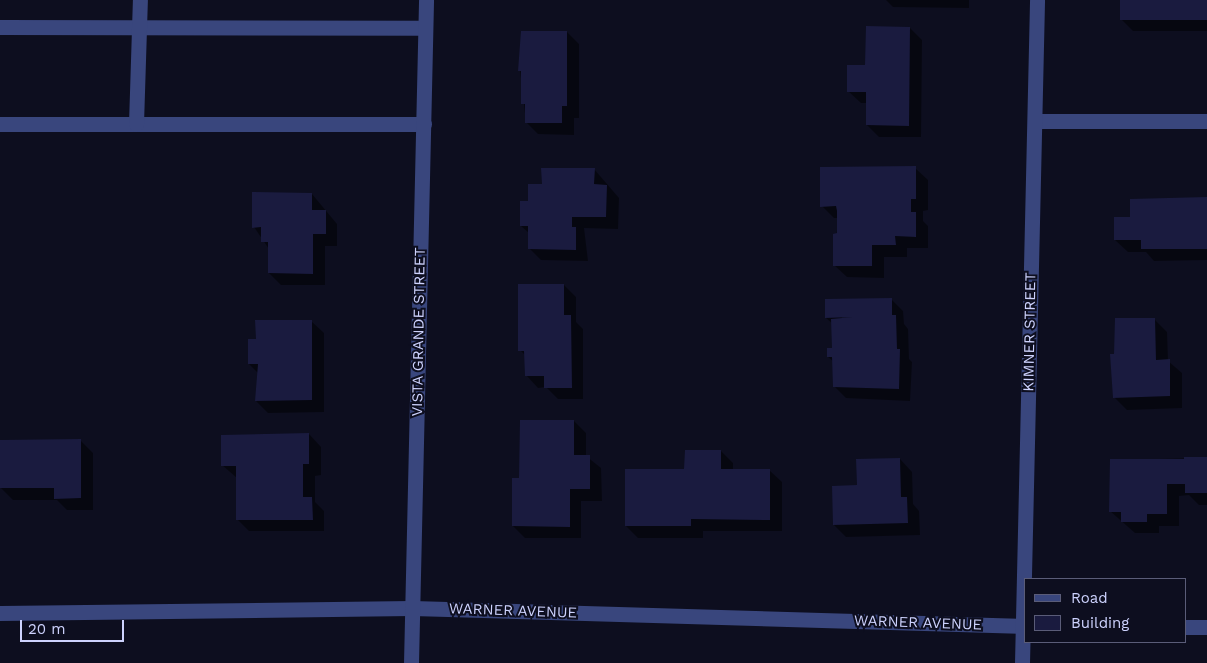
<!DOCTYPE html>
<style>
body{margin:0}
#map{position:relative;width:1207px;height:663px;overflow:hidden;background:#0d0e1f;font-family:"Work Sans",sans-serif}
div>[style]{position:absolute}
.shadow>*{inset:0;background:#0007}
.building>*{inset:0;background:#1a1b3f;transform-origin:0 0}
.minor>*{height:15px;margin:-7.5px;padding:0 7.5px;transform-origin:7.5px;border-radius:7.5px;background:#39467d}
span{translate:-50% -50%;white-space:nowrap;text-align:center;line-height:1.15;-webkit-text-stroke:4px #0d0e1f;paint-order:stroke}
.street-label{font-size:15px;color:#cdd2fd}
.legend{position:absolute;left:1024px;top:578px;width:162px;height:65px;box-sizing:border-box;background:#0d0e1f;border:1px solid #5a5c78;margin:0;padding:6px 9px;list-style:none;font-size:15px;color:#cdd2fd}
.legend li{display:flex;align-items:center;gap:10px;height:25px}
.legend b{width:25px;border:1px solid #5a5c78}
.scale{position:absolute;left:20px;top:620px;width:104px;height:22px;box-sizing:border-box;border:2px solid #cdd2fd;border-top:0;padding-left:6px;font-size:15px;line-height:18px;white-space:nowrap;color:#cdd2fd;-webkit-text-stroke:4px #0d0e1f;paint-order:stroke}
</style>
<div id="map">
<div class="shadow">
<div style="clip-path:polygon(886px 0,969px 0,969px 8px,893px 7px)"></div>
<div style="clip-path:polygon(1121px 0,1207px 0,1207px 31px,1133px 31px,1121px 19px)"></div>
<div style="clip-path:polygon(910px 28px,922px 40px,921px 137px,879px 137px,867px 125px,867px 103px,861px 103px,848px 91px,867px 66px)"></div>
<div style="clip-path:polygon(567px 32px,579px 44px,579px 118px,574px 118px,574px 135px,538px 134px,526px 122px,520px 70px)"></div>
<div style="clip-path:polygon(915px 168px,928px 180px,928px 210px,923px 211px,923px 221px,928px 226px,928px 248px,907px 248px,907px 257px,884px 257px,884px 278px,847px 277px,834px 265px,838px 218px,834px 218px,822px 206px)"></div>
<div style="clip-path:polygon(594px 169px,619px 198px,618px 229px,584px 228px,588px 261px,541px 260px,529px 248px,529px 233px,521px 226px,529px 202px,543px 185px)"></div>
<div style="clip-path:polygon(312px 194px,337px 224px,337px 246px,325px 246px,325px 285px,281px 285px,269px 273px,269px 249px,254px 227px)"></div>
<div style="clip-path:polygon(1207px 199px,1207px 260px,1154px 261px,1146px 252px,1128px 252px,1115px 240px,1131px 218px)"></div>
<div style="clip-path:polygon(564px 285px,576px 297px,576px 322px,583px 329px,583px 399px,558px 399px,546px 387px,538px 388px,526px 375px,526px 356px,520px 350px)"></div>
<div style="clip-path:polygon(evenodd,891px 299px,903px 311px,904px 324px,908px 329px,909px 359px,912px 362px,910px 401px,846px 398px,834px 386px,834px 362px,828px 357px,833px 349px,833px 324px,826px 318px,891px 299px,842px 316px,860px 316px,842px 320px,842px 316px)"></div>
<div style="clip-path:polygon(1155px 320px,1167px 332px,1168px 361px,1182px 373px,1182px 408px,1127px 410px,1114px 397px,1115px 355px)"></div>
<div style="clip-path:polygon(311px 321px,324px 333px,324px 412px,268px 413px,256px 401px,258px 373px,249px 364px,257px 340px)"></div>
<div style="clip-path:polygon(574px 421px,586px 433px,586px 456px,601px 468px,602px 501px,581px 501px,581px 538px,525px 538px,513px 526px,521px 479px)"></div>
<div style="clip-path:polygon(309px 434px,321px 447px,321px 475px,315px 476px,315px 502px,324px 511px,324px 531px,249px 531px,237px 519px,237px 478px,222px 465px)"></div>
<div style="clip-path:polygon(81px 441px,93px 453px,93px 510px,67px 510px,57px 500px,13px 500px,1px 488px)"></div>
<div style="clip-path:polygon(721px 451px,733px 463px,733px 470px,769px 470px,782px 482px,782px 531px,703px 531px,703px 538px,638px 538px,626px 526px,686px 470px)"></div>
<div style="clip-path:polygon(1207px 458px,1207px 505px,1199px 505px,1189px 495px,1179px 496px,1179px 526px,1159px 526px,1159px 533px,1135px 533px,1110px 511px,1111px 460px)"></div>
<div style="clip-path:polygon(900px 459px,912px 472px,913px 504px,919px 511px,920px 535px,846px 537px,834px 525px,858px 486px)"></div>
</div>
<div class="building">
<div style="left:1120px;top:0;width:87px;height:20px"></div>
<div style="clip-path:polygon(866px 26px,910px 27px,909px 126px,866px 125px,866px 92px,847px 92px,847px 65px,865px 65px)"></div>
<div style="clip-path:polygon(521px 31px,567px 31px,567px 106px,562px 106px,562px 123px,525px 123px,525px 104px,521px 104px,521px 71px,518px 71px)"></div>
<div style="clip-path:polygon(916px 166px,916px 199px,911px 199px,911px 212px,916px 212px,916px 237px,895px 236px,896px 245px,872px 245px,872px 266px,833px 266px,833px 234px,837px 233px,837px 211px,836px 206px,820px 207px,820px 167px)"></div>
<div style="clip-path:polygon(541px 168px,595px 168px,594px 184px,607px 185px,606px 217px,572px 217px,572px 227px,576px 227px,576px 250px,528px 249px,528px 226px,520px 226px,520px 201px,528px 201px,528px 184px,542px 184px)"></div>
<div style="clip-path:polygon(252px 192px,312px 193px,312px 210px,326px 210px,326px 234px,313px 234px,313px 274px,268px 273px,268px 242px,261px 242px,261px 227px,252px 228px)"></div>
<div style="clip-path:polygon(1207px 197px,1207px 249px,1141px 249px,1141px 240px,1114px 240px,1114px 217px,1130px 217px,1130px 199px)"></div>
<div style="clip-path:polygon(518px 284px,564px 284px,564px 315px,571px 315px,572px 388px,544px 388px,544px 376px,525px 376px,524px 351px,518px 351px)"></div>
<div style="clip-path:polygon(892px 298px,892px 315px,896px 315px,897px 349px,900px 349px,899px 389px,833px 387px,832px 357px,827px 357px,827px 348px,832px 348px,831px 319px,853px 317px,825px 318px,825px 299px)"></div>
<div style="clip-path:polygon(1115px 318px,1155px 318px,1156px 360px,1170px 359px,1170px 396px,1113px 398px,1110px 354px,1114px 354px)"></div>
<div style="clip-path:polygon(255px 320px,312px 320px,312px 400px,255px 401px,258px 364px,248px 364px,248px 339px,256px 339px)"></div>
<div style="clip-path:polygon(520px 420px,574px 420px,574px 455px,590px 455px,590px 489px,570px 489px,570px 527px,512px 526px,512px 478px,519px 478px)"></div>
<div style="clip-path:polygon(309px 433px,309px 464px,303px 464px,303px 497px,312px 497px,313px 520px,236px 520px,236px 466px,221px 466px,221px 435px)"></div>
<div style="clip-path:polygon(81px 439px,81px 498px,54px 499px,54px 488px,0 488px,0 440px)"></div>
<div style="clip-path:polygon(685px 450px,721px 450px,721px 469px,770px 469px,770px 520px,691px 519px,691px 526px,625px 526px,625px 469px,684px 469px)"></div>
<div style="clip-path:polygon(1184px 457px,1207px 457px,1207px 493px,1185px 493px,1185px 484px,1167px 484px,1167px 514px,1147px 514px,1147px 522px,1121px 522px,1121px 512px,1109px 512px,1110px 459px,1184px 459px)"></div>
<div style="clip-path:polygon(900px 458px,901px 497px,907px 497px,908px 523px,833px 525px,832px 486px,857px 485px,856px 459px)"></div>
</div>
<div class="minor">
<div style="left:0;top:27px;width:425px;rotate:0.1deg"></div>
<div style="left:1036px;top:121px;width:171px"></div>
<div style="left:0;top:124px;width:424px"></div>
<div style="left:136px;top:124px;width:124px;rotate:-88.2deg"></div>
<div style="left:0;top:613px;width:412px;rotate:-0.7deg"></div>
<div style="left:412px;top:608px;width:614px;rotate:1.68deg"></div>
<div style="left:1186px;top:627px;width:21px"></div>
<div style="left:411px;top:663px;width:663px;rotate:-88.7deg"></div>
<div style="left:1022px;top:663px;width:663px;rotate:-88.7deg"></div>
</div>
<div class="street-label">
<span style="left:419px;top:332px;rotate:-89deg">VISTA GRANDE STREET</span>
<span style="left:1030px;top:332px;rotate:-89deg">KIMNER STREET</span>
<span style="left:513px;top:611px;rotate:2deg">WARNER AVENUE</span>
<span style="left:918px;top:623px;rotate:2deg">WARNER AVENUE</span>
</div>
<ul class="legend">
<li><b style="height:6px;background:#39467d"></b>Road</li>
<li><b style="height:14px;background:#1a1b3f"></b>Building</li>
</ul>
<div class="scale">20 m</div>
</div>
